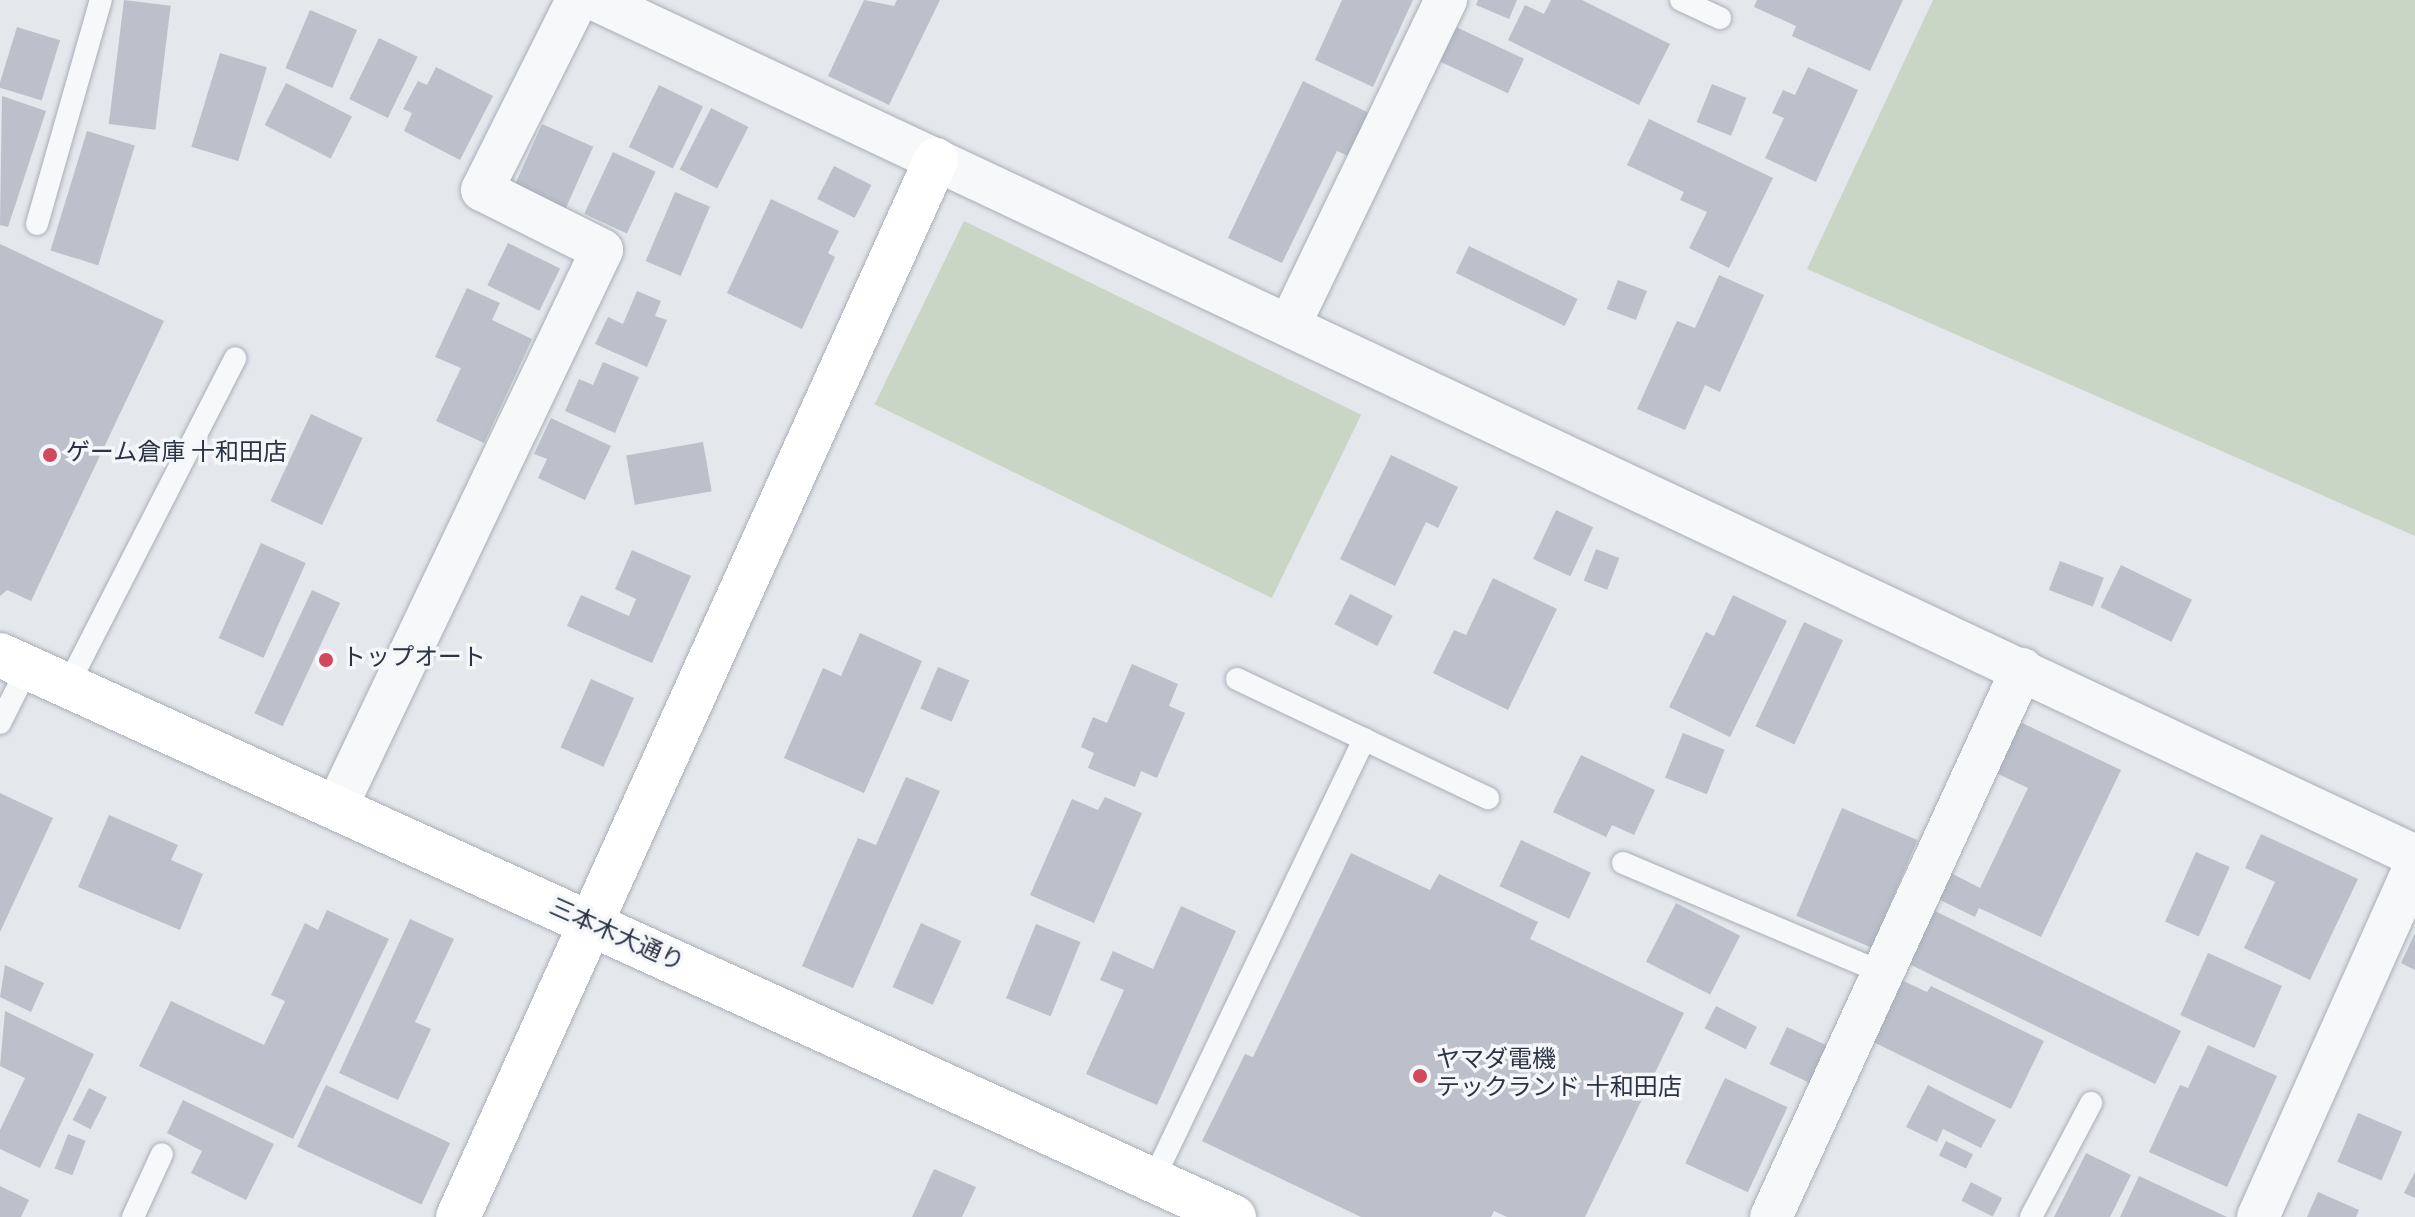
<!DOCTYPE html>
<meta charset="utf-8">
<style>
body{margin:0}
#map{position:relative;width:2415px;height:1217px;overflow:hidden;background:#e4e7ec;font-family:Overpass,"Noto Sans JP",sans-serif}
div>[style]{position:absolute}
.green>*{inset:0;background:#c9d6c5;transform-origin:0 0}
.building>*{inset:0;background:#bbc0ca;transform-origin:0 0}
.roads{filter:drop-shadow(0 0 2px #a9aeb7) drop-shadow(0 0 2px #a9aeb7)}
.lane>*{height:22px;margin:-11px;padding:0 11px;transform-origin:11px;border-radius:11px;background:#f7f8fa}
.street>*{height:42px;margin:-21px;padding:0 21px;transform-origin:21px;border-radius:21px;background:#f7f8fa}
.secondary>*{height:44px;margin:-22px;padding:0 22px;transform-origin:22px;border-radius:22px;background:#fff}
.dots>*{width:22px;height:22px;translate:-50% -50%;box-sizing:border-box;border:4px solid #f4f6f9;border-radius:50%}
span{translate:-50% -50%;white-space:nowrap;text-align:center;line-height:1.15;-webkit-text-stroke:7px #f4f6f9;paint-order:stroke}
.poi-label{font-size:24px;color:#2b3445}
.left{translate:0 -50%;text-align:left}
.street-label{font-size:24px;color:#2b3445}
</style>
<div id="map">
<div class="green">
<div style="clip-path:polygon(1933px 0,2415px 0,2415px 536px,1807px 269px)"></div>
<div style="left:964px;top:221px;width:442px;height:204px;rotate:26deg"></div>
</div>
<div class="building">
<div style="left:124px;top:0;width:47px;height:125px;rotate:7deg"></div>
<div style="clip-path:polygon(864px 0,894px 6px,897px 0,940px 0,889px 105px,828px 76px)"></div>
<div style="clip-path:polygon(1342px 0,1413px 0,1373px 87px,1315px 60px)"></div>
<div style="clip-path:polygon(1478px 0,1517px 0,1509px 19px,1476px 5px)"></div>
<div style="clip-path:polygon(1551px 0,1582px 0,1670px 44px,1639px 105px,1508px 40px,1525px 5px,1544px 14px)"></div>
<div style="clip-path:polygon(1757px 0,1903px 0,1870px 71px,1792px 36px,1796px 26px,1754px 7px)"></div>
<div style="left:310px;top:10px;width:51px;height:63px;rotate:23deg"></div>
<div style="left:17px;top:27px;width:45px;height:63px;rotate:17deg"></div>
<div style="left:1456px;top:27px;width:75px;height:38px;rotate:25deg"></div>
<div style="left:379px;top:38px;width:43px;height:68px;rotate:26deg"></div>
<div style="left:220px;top:53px;width:49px;height:98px;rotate:17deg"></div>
<div style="clip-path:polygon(436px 67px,493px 96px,460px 160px,404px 131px,412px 113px,403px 109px,418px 81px,427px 85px)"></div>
<div style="clip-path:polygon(1808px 67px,1858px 90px,1816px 182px,1765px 158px,1784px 118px,1772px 113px,1783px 90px,1795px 95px)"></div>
<div style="clip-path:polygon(1303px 81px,1369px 113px,1348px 156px,1337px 151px,1282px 263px,1228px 238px)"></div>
<div style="left:286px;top:83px;width:74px;height:47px;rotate:27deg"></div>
<div style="left:1712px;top:84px;width:37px;height:41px;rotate:22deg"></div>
<div style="left:659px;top:85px;width:49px;height:69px;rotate:26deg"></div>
<div style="clip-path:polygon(2px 96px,46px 111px,8px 227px,0 225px)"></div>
<div style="left:711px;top:108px;width:42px;height:69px;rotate:27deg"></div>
<div style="clip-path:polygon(1649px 119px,1773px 178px,1729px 268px,1689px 248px,1707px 212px,1680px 200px,1684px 192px,1627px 165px)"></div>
<div style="left:542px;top:124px;width:56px;height:73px;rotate:24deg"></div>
<div style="left:87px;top:131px;width:50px;height:125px;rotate:17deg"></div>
<div style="left:613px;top:152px;width:47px;height:68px;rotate:25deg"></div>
<div style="left:834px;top:166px;width:42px;height:37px;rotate:27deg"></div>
<div style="left:675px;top:192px;width:38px;height:75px;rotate:23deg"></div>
<div style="clip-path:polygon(771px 199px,839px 231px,828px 253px,835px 257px,802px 329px,727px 293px)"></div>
<div style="left:508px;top:243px;width:58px;height:47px;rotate:26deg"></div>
<div style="clip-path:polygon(0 244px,164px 321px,31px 601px,7px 590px,0 596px)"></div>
<div style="left:1469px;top:246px;width:121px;height:30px;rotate:26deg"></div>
<div style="clip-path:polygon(1719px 275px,1764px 295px,1720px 392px,1705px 385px,1685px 430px,1637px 409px,1677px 321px,1695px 328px)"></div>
<div style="left:1618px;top:280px;width:31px;height:31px;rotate:21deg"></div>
<div style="clip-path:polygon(467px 288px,500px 303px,492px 320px,532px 339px,484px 443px,436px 421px,461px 368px,435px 357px)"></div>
<div style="clip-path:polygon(637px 291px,661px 301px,655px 316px,667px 320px,647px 367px,595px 344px,608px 317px,623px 324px)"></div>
<div style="clip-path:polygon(603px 362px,639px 377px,615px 433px,565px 411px,579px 379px,593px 385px)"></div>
<div style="left:311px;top:414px;width:57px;height:96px;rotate:25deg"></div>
<div style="clip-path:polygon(551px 418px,611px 446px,585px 500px,538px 478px,547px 459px,534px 454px)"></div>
<div style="left:703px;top:442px;width:50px;height:78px;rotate:80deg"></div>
<div style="clip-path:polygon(1391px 455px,1458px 487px,1438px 528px,1426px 522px,1395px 586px,1340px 559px)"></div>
<div style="left:1556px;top:510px;width:41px;height:54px;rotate:25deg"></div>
<div style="left:261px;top:543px;width:49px;height:104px;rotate:24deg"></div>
<div style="left:1596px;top:549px;width:25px;height:34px;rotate:21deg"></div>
<div style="clip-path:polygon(632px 550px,691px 576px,652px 663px,567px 626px,581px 595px,629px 616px,636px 599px,615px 589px)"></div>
<div style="left:2060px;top:561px;width:47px;height:31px;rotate:21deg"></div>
<div style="left:2121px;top:565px;width:79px;height:47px;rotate:26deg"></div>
<div style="clip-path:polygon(1493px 578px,1557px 609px,1508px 710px,1433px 673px,1454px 630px,1466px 635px)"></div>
<div style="left:312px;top:590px;width:31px;height:136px;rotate:25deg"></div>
<div style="left:1350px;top:594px;width:48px;height:34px;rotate:27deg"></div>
<div style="clip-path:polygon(1733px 595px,1787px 621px,1730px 737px,1669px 707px,1706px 632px,1714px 636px)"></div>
<div style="left:1804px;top:622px;width:43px;height:115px;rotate:25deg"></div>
<div style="clip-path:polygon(860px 633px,922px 661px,864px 793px,784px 758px,823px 668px,841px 676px)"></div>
<div style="clip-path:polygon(1132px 664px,1178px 684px,1169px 706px,1185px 713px,1157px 778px,1141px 771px,1135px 787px,1088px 768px,1094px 753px,1081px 747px,1093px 717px,1107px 723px)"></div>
<div style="left:938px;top:667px;width:34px;height:45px;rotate:23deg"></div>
<div style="left:591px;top:679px;width:47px;height:75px;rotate:24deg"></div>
<div style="clip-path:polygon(2018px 721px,2121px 770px,2041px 937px,1979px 908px,1975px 917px,1936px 898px,1949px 872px,1980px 888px,2028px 788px,1994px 772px)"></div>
<div style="left:1683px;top:733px;width:45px;height:48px;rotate:22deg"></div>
<div style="clip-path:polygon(1581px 755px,1655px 790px,1634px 835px,1612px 825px,1606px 837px,1553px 812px)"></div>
<div style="clip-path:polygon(906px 777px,940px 791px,853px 988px,802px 966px,858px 838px,876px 845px)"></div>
<div style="clip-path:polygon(0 793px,53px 818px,0 932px)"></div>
<div style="clip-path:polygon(1105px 797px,1142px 813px,1094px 923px,1030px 895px,1072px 799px,1098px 810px)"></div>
<div style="left:1842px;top:808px;width:82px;height:117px;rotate:23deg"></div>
<div style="clip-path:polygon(109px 815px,178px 845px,171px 860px,203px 874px,180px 930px,78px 887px)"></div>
<div style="clip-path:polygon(2261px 834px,2358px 879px,2310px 980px,2244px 948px,2275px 882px,2245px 868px)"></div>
<div style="left:1521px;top:840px;width:77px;height:51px;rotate:25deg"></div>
<div style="left:2196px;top:852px;width:37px;height:76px;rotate:24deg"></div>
<div style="clip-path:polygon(1351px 853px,1430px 890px,1439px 874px,1538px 922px,1530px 939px,1684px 1013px,1585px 1217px,1507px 1217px,1494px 1211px,1491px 1217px,1361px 1217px,1202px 1141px,1245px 1054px,1253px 1057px)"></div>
<div style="left:1676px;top:903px;width:72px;height:66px;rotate:27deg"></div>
<div style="clip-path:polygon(1181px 906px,1236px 931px,1157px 1105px,1086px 1074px,1124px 990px,1100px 980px,1113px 951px,1153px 969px)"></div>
<div style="clip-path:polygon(327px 910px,389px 939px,293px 1139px,139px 1066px,171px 1001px,264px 1045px,285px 1001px,271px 995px,305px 923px,318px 930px)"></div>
<div style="left:1933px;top:910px;width:276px;height:59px;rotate:26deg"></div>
<div style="clip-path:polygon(410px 919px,454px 939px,415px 1022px,431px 1029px,398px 1100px,339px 1073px)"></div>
<div style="left:921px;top:923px;width:44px;height:70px;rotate:24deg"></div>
<div style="left:1036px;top:924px;width:48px;height:80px;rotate:22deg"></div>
<div style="clip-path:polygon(2415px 933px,2415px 970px,2401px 963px)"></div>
<div style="left:2208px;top:953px;width:81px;height:68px;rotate:24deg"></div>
<div style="clip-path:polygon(5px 965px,44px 983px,31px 1012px,0 997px)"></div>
<div style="clip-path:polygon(1895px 977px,1927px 992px,1931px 986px,2044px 1041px,2011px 1109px,1865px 1038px)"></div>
<div style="left:1716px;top:1006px;width:46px;height:25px;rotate:27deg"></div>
<div style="clip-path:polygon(5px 1011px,94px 1054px,40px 1168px,0 1149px,0 1130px,25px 1078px,0 1066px)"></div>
<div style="left:1787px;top:1027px;width:47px;height:41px;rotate:25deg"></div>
<div style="clip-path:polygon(2208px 1045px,2277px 1076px,2227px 1187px,2149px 1152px,2180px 1085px,2188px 1088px)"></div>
<div style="left:1725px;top:1078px;width:69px;height:94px;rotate:25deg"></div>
<div style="left:326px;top:1085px;width:137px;height:68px;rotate:25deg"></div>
<div style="clip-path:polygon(1928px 1085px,1996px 1120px,1981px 1148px,1943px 1129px,1937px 1142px,1906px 1127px)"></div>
<div style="left:89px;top:1088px;width:20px;height:36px;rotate:27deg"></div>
<div style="clip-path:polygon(183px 1100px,274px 1144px,246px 1200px,191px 1173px,202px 1151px,167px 1133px)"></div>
<div style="left:2358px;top:1113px;width:48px;height:53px;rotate:23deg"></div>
<div style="left:68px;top:1134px;width:19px;height:37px;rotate:21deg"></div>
<div style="left:1946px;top:1141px;width:30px;height:16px;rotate:26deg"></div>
<div style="clip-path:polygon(2086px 1153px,2131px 1175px,2110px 1217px,2054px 1217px)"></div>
<div style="clip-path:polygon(934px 1169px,976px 1187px,962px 1217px,912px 1217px)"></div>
<div style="clip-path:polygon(2415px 1172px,2415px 1198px,2404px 1193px)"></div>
<div style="clip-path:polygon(2139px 1176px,2227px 1217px,2120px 1217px)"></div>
<div style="left:1971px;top:1182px;width:35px;height:21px;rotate:27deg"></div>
<div style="clip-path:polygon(0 1186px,29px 1200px,21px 1217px,0 1217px)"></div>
<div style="clip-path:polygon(2318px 1192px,2359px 1210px,2356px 1217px,2307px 1217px)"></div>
</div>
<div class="roads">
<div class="lane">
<div style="left:1681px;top:0;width:43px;rotate:24.8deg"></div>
<div style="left:37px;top:224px;width:233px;rotate:-74.1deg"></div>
<div style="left:1237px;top:679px;width:278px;rotate:25.4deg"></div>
<div style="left:68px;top:685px;width:367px;rotate:-62.9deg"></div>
<div style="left:0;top:723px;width:63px;rotate:-63.4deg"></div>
<div style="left:1623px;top:863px;width:282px;rotate:22.9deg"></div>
<div style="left:1153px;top:1180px;width:489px;rotate:-64.4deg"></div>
<div style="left:133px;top:1217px;width:69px;rotate:-65.3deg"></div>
<div style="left:2031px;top:1217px;width:129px;rotate:-62.2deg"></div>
</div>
<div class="street">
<div style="left:596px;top:0;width:2010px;rotate:25.2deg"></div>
<div style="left:1290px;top:324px;width:360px;rotate:-64.3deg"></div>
<div style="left:336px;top:808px;width:618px;rotate:-64.51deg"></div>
<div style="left:602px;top:250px;width:134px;rotate:-153.4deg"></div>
<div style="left:482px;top:190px;width:212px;rotate:-63.4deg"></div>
<div style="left:1771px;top:1217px;width:603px;rotate:-65.39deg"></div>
<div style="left:2258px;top:1217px;width:385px;rotate:-65.9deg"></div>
</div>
<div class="secondary">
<div style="left:0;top:655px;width:1356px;rotate:24.49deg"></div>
<div style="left:458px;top:1217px;width:1160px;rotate:-65.67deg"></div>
</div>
</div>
<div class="dots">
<div style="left:50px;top:455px;background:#d1495b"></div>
<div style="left:326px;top:660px;background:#d1495b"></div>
<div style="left:1420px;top:1076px;background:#d1495b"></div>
</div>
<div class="poi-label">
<span class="left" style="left:66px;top:455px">ゲーム倉庫 十和田店</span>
<span class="left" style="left:342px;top:660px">トップオート</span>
<span class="left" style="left:1436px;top:1076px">ヤマダ電機<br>テックランド 十和田店</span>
</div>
<div class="street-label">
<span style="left:616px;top:937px;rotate:24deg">三本木大通り</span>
</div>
</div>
